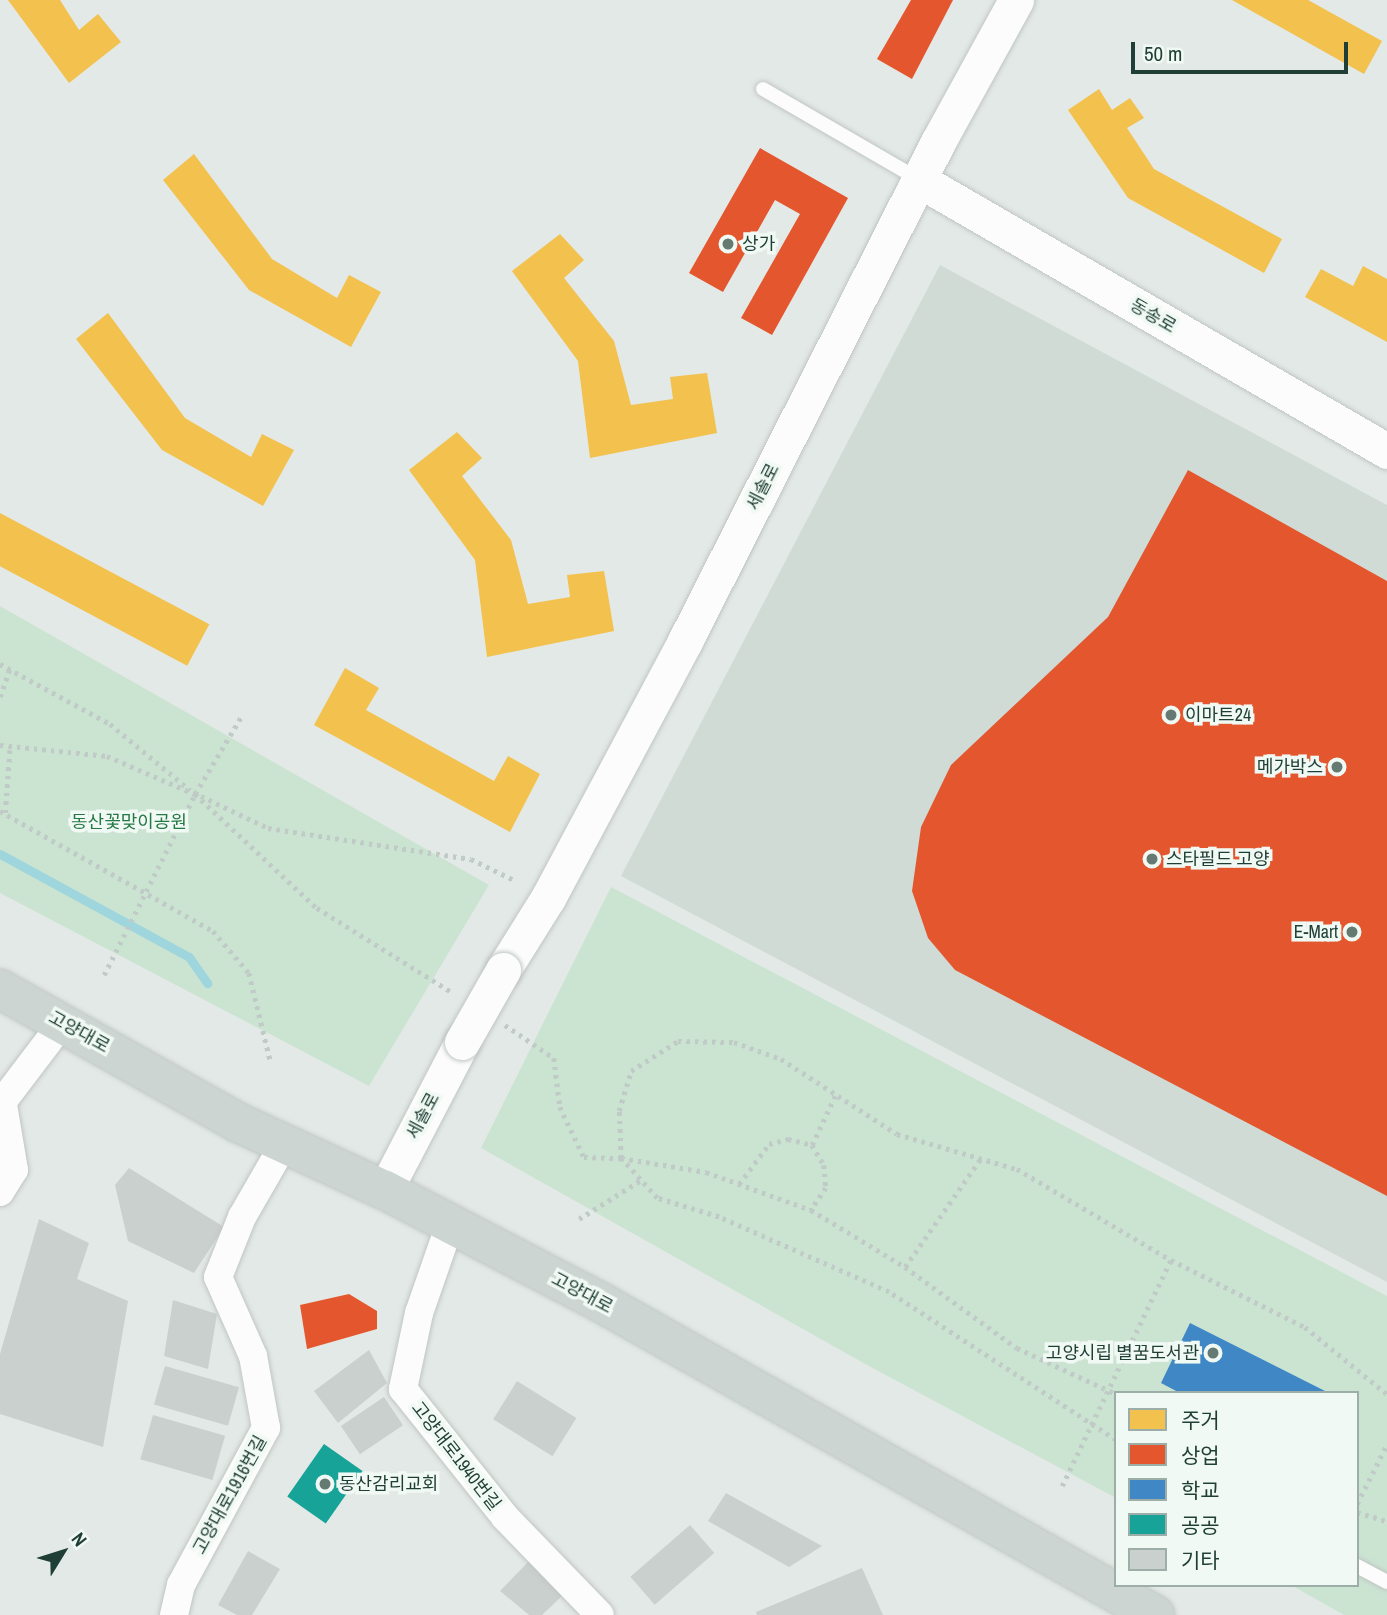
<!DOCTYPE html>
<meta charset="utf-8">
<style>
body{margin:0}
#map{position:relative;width:1387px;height:1615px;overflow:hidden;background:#e3e9e6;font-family:"Archivo Narrow","Noto Sans KR",sans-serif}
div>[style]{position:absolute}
.built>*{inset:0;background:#d0dbd6}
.green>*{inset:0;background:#cbe4d2}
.homes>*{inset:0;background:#f2c14e;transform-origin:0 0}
.shops>*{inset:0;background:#e4572e}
.schools>*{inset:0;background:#3f88c5}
.public>*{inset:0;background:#17a398;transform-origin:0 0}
.stream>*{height:9px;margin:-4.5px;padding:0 4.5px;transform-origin:4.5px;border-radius:4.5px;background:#9fd5dc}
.building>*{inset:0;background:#cad0cd;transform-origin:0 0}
.path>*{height:4.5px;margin-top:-2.25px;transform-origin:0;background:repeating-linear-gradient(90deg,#c0cac6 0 3.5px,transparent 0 8.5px)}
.roads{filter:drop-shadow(0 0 2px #c0c6c3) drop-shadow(0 0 2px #c0c6c3)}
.service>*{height:14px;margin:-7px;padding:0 7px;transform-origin:7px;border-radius:7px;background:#fbfcfb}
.minor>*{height:28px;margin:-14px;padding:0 14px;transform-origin:14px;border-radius:14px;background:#fbfcfb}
.tertiary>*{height:35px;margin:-17.5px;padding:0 17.5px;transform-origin:17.5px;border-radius:17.5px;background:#fbfcfb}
.primary>*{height:38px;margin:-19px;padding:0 19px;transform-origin:19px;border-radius:19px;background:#ccd5d2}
.bridges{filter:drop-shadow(0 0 2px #c0c6c3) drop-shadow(0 0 2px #c0c6c3)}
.tertiary-bridge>*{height:35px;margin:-17.5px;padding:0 17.5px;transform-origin:17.5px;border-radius:17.5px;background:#fbfcfb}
.dots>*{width:19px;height:19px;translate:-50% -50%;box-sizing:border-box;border:4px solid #f1f9f4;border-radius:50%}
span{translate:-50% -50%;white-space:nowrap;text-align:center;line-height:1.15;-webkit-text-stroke:7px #f1f9f4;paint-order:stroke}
.poi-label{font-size:18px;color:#1f3e35}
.left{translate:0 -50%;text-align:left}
.right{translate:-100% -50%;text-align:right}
.street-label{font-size:18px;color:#1f3e35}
.park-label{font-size:18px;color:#257944}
.legend{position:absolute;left:1114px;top:1391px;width:245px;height:196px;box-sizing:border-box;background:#f1f9f4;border:2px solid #9daea8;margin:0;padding:9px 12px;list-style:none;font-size:21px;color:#1f3e35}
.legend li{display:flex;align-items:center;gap:14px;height:35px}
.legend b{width:35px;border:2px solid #9daea8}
.north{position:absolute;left:28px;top:1517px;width:70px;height:70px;-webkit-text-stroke:5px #f1f9f4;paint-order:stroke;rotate:52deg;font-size:19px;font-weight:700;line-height:28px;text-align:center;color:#1f3e35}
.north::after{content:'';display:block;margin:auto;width:24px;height:32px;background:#1f3e35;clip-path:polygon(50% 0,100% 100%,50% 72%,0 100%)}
.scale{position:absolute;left:1131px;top:42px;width:217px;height:32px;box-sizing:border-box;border:4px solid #1f3e35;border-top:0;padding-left:9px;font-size:21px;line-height:24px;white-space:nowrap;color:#1f3e35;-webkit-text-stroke:5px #f1f9f4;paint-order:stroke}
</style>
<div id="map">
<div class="built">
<div style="clip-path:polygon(940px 265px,1387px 505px,1387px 1282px,621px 876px)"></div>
</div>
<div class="green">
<div style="clip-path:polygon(0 606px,489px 885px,369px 1086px,0 893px)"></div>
<div style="clip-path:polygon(611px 887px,1387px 1296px,1387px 1615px,1344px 1615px,1291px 1585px,1357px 1585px,1357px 1393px,1116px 1393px,1116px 1498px,867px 1365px,481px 1148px)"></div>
</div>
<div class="homes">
<div style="clip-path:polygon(8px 0,60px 0,79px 30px,98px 14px,121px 42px,69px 83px)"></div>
<div style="clip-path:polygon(1232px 0,1308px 0,1382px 41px,1364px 74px)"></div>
<div style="clip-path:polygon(1099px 89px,1112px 110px,1130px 98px,1144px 118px,1127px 128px,1154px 169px,1282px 239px,1264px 273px,1128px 198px,1068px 110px)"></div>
<div style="clip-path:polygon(194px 154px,272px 259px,337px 298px,349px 275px,381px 292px,351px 347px,249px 290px,163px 180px)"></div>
<div style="clip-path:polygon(560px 234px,584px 260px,564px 278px,614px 341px,631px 405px,673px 399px,670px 377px,707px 373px,717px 433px,590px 458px,578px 361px,512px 271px)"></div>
<div style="clip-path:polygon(1363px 266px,1387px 279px,1387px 342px,1305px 297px,1321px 269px,1353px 286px)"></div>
<div style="clip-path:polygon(108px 313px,185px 418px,251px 457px,262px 434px,294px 450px,263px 506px,162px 450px,76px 339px)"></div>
<div style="clip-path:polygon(457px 432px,482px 458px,462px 476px,511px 540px,528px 604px,570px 597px,567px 575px,604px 571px,614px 631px,487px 657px,475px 560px,409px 470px)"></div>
<div style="left:0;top:513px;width:237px;height:47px;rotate:28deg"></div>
<div style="clip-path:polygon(345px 668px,379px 688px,366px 710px,494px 781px,508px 756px,540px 774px,510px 832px,314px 725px)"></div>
</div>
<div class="shops">
<div style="clip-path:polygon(911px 0,953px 0,912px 79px,877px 59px)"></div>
<div style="clip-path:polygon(760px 148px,848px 198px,772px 335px,741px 318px,800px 214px,775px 200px,723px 292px,689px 273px)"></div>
<div style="clip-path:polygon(1188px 470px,1387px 581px,1387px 1196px,955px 970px,928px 938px,912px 891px,921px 827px,951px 765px,1108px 617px)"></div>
<div style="clip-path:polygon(349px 1294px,377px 1311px,377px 1329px,307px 1349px,300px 1305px)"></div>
</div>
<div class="schools">
<div style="clip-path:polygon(1190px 1323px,1329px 1393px,1180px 1393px,1161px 1383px)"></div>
</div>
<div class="public">
<div style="left:324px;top:1444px;width:47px;height:64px;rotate:35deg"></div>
</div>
<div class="stream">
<div style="left:0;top:854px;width:215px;rotate:28.6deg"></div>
<div style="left:189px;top:957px;width:32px;rotate:55deg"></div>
</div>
<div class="building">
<div style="clip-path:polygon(129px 1168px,224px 1227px,194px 1273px,128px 1241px,115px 1185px)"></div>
<div style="clip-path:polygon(39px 1219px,89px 1243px,77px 1279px,128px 1301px,103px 1447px,0 1414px,0 1354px)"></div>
<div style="clip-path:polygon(173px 1300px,217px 1314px,208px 1369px,164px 1356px)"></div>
<div style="clip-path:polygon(369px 1350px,387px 1383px,338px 1423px,314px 1391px)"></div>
<div style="left:165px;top:1366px;width:77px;height:40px;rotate:16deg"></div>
<div style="left:517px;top:1381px;width:70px;height:45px;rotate:32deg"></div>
<div style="left:384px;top:1397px;width:34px;height:52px;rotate:56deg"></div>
<div style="left:153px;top:1415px;width:75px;height:46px;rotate:16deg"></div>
<div style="clip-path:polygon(726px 1493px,822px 1546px,789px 1567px,708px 1521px)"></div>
<div style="left:690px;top:1525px;width:37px;height:79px;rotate:49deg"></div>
<div style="clip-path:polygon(248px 1551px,280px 1569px,252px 1615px,237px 1615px,218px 1605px)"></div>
<div style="clip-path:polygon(532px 1558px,564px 1594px,542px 1615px,529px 1615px,500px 1591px)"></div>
<div style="clip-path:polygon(862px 1568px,883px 1615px,757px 1615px,756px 1612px)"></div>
</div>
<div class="path">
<div style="left:0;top:664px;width:125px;rotate:28.6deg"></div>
<div style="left:110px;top:724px;width:104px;rotate:39.5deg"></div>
<div style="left:0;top:697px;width:31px;rotate:-71deg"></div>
<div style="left:0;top:745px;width:108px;rotate:5.9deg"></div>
<div style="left:107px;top:756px;width:96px;rotate:23.4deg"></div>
<div style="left:195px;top:794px;width:167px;rotate:43.1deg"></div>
<div style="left:317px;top:908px;width:160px;rotate:32deg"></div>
<div style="left:201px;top:796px;width:74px;rotate:25.5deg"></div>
<div style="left:268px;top:828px;width:205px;rotate:8.7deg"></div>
<div style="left:471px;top:859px;width:48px;rotate:26deg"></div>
<div style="left:0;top:811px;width:244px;rotate:29.4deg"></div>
<div style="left:213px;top:931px;width:55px;rotate:49.4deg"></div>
<div style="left:249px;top:973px;width:93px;rotate:76.3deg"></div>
<div style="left:5px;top:813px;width:66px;rotate:-85.7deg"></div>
<div style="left:104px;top:975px;width:203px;rotate:-63.3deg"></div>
<div style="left:195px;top:794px;width:90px;rotate:-59.1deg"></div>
<div style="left:505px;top:1025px;width:59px;rotate:34deg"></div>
<div style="left:554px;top:1058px;width:49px;rotate:83deg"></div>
<div style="left:560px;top:1107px;width:55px;rotate:64.4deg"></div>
<div style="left:584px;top:1157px;width:37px;rotate:2deg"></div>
<div style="left:621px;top:1158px;width:86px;rotate:9.4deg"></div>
<div style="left:706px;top:1172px;width:112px;rotate:19.9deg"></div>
<div style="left:811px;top:1210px;width:110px;rotate:31.2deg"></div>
<div style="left:905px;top:1267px;width:138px;rotate:35.9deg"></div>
<div style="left:1017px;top:1348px;width:109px;rotate:24.9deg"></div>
<div style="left:812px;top:1145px;width:56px;rotate:-64.8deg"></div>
<div style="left:739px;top:1184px;width:50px;rotate:-53.1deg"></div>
<div style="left:769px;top:1144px;width:20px;rotate:-15deg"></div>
<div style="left:788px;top:1139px;width:25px;rotate:14deg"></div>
<div style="left:812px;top:1145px;width:23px;rotate:59deg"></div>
<div style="left:824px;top:1165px;width:23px;rotate:85deg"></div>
<div style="left:826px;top:1188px;width:27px;rotate:124deg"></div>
<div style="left:579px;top:1219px;width:73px;rotate:-32.2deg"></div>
<div style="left:905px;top:1267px;width:133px;rotate:-55.1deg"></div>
<div style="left:1116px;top:1440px;width:271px;rotate:-146.9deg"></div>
<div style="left:889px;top:1292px;width:186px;rotate:-156.2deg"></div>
<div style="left:719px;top:1217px;width:65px;rotate:-163deg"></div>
<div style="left:657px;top:1198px;width:54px;rotate:-132deg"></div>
<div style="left:621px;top:1158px;width:47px;rotate:-92.4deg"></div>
<div style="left:619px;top:1111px;width:42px;rotate:-73.3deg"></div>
<div style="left:631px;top:1071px;width:56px;rotate:-32.6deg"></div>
<div style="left:678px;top:1041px;width:56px;rotate:1deg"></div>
<div style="left:734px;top:1042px;width:50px;rotate:19.9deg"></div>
<div style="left:781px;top:1059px;width:138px;rotate:32.9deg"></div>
<div style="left:897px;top:1134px;width:125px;rotate:16.3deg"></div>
<div style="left:1017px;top:1169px;width:179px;rotate:30.6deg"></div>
<div style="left:1171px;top:1260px;width:150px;rotate:26.6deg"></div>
<div style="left:1305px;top:1327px;width:106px;rotate:39.3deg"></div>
<div style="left:1062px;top:1486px;width:251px;rotate:-64.3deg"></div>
<div style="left:1357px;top:1504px;width:67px;rotate:-63.4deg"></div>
<div style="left:1357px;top:1512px;width:31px;rotate:17deg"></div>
</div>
<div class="roads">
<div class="service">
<div style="left:763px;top:89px;width:179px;rotate:30.1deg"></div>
<div style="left:1357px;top:1566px;width:34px;rotate:28deg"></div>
</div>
<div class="minor">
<div style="left:0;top:1105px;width:104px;rotate:-52.8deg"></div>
<div style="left:0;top:1192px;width:26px;rotate:-58deg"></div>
<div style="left:14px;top:1170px;width:66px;rotate:-99.6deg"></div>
<div style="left:450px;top:1224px;width:94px;rotate:109.2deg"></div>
<div style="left:419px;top:1313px;width:78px;rotate:101.9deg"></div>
<div style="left:403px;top:1389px;width:164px;rotate:51.4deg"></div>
<div style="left:505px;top:1517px;width:136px;rotate:45.9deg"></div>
<div style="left:174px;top:1615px;width:31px;rotate:-77deg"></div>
<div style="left:181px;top:1585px;width:179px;rotate:-61.6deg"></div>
<div style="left:266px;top:1428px;width:73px;rotate:-100.2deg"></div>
<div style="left:253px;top:1356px;width:86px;rotate:-113.9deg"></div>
<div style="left:218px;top:1277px;width:65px;rotate:-68.2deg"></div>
<div style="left:242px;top:1217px;width:84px;rotate:-60.1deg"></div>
</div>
<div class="tertiary">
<div style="left:919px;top:180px;width:541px;rotate:30.07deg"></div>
<div style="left:503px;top:970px;width:85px;rotate:-58deg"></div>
<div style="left:548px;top:898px;width:291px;rotate:-61.9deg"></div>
<div style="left:685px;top:641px;width:559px;rotate:-63.11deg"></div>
<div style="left:938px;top:142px;width:162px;rotate:-61.2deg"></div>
<div style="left:385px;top:1190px;width:167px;rotate:-62.5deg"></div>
</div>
<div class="primary">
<div style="left:0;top:989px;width:274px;rotate:29.3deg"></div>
<div style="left:239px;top:1123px;width:161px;rotate:24.7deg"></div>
<div style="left:385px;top:1190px;width:245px;rotate:27.5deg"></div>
<div style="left:602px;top:1303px;width:635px;rotate:29.43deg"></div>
</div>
</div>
<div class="bridges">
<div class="tertiary-bridge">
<div style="left:462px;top:1042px;width:83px;rotate:-60.3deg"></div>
</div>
</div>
<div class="dots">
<div style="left:728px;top:244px;background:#647a73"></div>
<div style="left:1171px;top:715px;background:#647a73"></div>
<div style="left:1337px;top:767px;background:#647a73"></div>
<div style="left:1152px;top:859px;background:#647a73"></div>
<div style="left:1352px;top:932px;background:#647a73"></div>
<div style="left:1213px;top:1353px;background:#647a73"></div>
<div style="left:325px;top:1484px;background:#647a73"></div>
</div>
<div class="poi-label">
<span class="left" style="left:742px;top:244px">상가</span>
<span class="left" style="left:1185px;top:715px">이마트24</span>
<span class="right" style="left:1323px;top:767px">메가박스</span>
<span class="left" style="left:1166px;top:859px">스타필드 고양</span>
<span class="right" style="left:1338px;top:932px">E-Mart</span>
<span class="right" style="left:1199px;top:1353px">고양시립 별꿈도서관</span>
<span class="left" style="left:339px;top:1484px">동산감리교회</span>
</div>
<div class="street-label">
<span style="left:1153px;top:316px;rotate:30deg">동송로</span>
<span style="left:763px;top:487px;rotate:-63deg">세솔로</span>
<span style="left:79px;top:1032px;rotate:29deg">고양대로</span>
<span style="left:423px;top:1116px;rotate:-62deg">세솔로</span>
<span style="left:582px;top:1293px;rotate:28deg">고양대로</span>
<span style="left:456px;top:1456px;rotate:52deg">고양대로1940번길</span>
<span style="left:230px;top:1495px;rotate:-61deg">고양대로1916번길</span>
</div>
<div class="park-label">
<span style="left:129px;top:822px">동산꽃맞이공원</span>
</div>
<ul class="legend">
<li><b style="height:19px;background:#f2c14e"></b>주거</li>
<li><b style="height:19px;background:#e4572e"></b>상업</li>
<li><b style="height:19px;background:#3f88c5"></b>학교</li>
<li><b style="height:19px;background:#17a398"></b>공공</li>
<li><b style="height:19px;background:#cad0cd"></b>기타</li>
</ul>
<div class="north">N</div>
<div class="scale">50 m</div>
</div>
